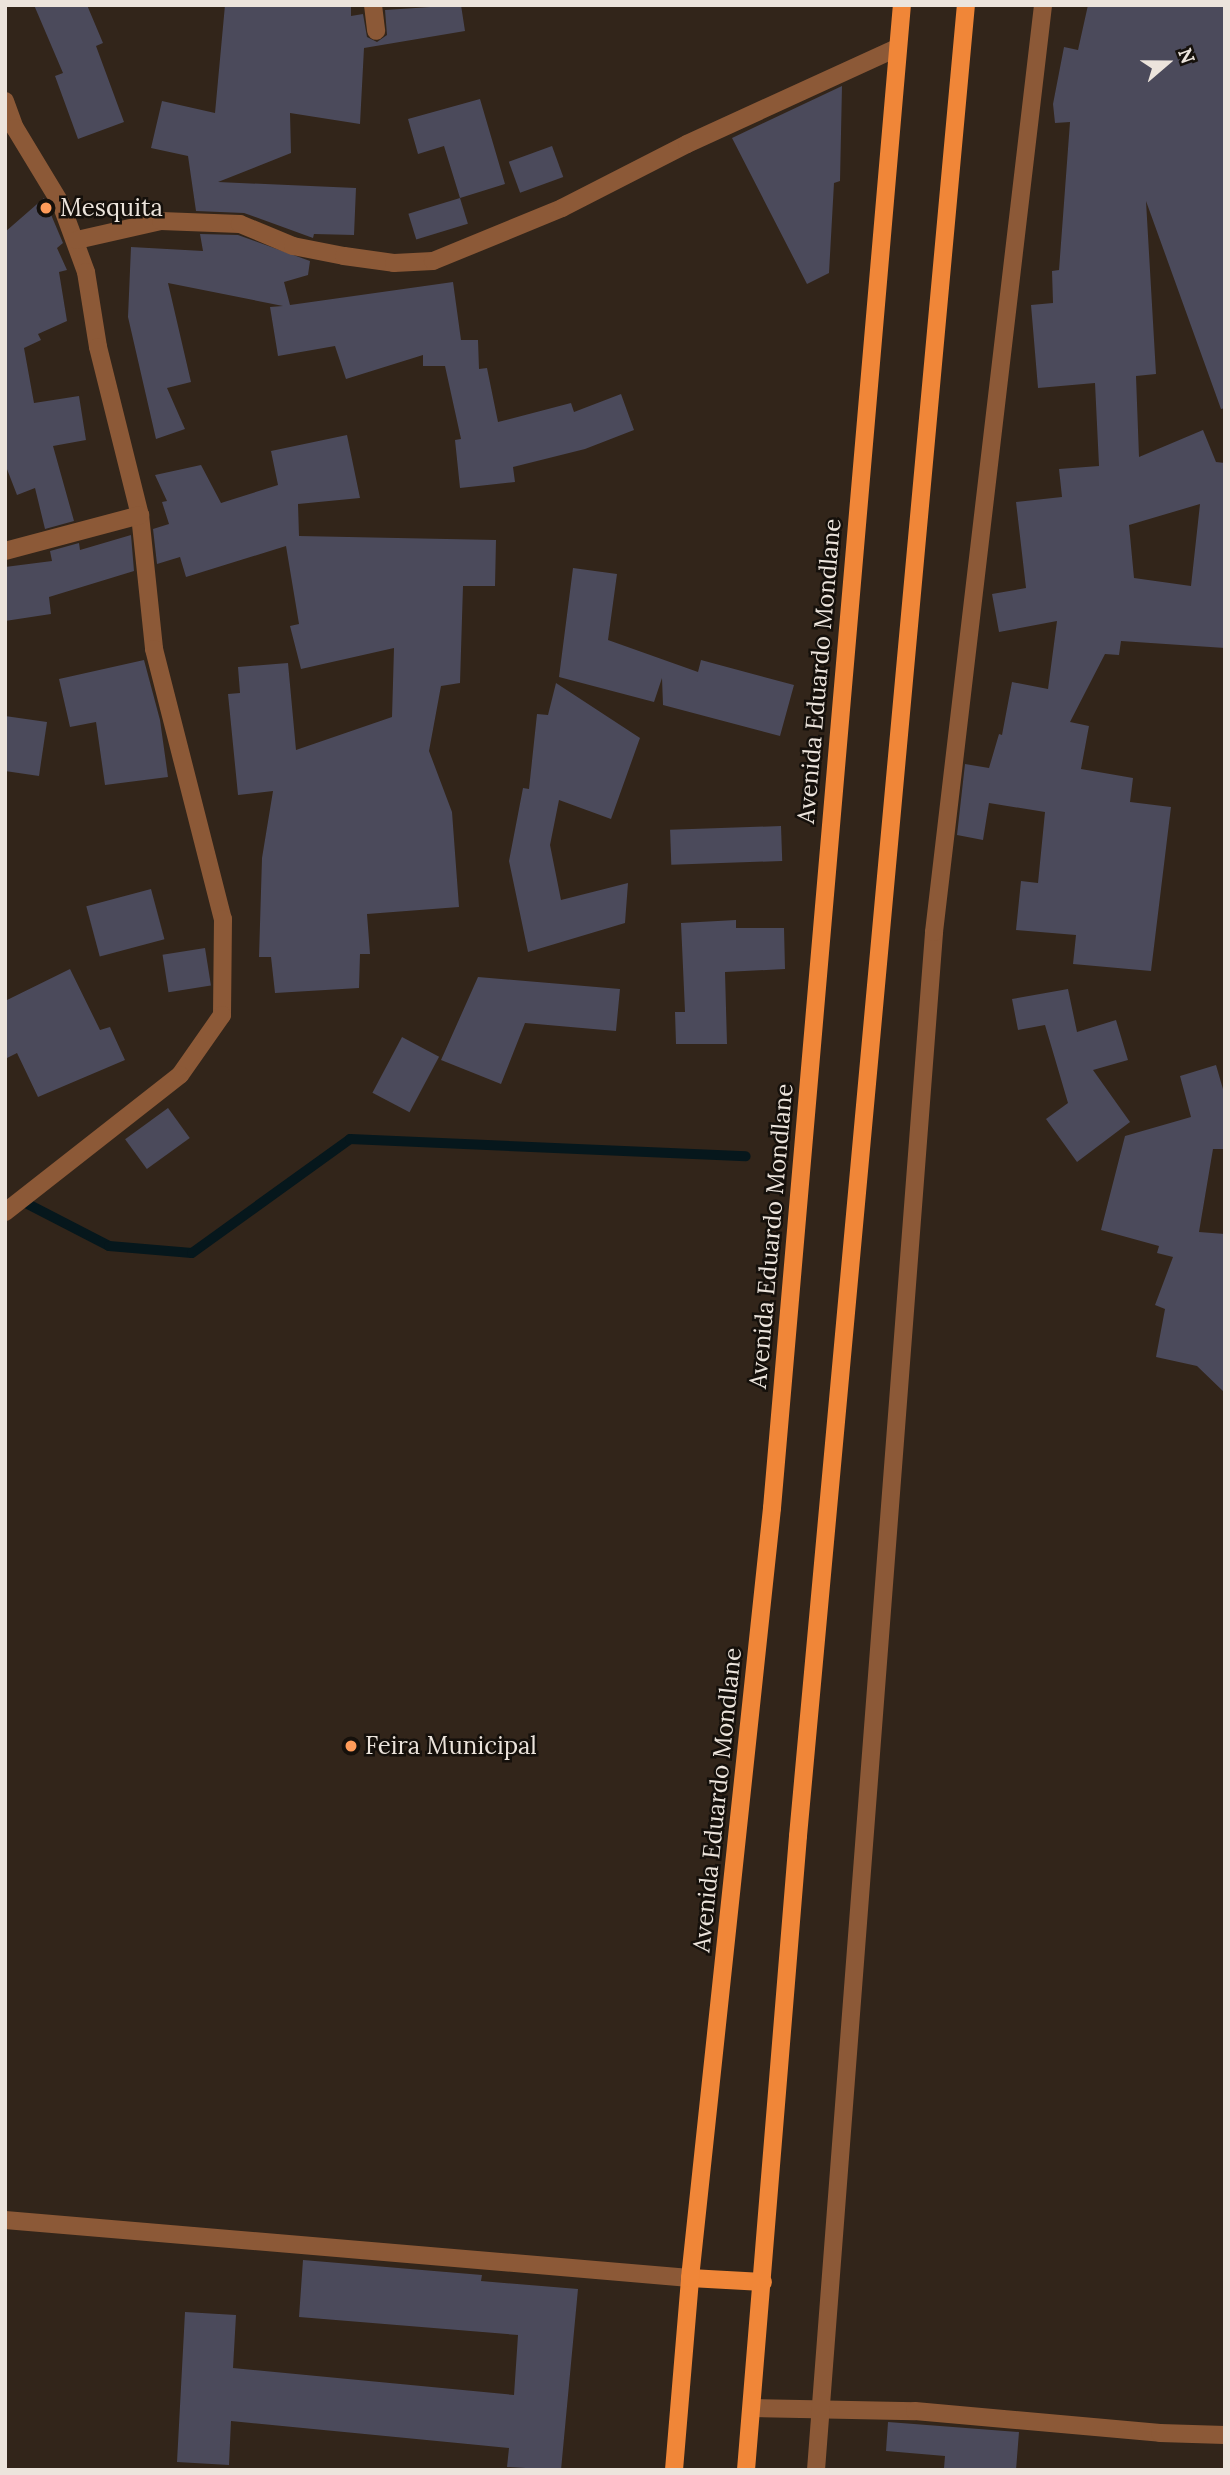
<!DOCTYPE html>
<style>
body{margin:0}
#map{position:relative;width:1230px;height:2475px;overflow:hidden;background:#32251a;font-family:Lora,serif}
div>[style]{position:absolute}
.stream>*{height:10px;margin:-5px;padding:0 5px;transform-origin:5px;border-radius:5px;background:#06171c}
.building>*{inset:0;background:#4b4a5b;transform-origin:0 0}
.minor>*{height:18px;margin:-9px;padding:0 9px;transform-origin:9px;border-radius:9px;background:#8c5937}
.major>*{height:18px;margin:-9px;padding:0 9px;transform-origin:9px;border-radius:9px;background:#f08638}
.dots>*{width:19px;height:19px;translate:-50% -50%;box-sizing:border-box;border:4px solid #15100b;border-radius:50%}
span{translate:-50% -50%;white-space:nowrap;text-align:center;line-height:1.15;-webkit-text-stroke:5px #15100b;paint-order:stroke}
.poi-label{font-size:24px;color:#ece4dc}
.left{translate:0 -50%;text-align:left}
.street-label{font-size:24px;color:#ece4dc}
.frame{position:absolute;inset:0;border:7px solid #ece4dc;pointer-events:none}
.north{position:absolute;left:1132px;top:28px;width:70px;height:70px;-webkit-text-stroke:5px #15100b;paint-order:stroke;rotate:70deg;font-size:19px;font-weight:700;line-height:28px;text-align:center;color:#ece4dc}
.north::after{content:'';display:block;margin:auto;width:24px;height:32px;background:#ece4dc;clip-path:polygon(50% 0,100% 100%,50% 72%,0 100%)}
</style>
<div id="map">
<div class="stream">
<div style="left:18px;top:1199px;width:102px;rotate:27.3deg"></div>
<div style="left:109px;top:1246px;width:83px;rotate:4.8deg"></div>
<div style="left:192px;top:1253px;width:195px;rotate:-35.8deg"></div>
<div style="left:350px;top:1139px;width:396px;rotate:2.5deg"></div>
</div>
<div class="building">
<div style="clip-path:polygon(34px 5px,87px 5px,103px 43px,96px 46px,124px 122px,78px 139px,55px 76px,63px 73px)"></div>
<div style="clip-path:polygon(225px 5px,351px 5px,351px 16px,363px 14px,367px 37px,377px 42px,387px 35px,385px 10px,461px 5px,465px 31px,364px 48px,360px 124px,290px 113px,291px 153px,218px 182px,356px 188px,354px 235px,314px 234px,313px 238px,244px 213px,196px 211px,188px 156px,151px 148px,162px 101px,215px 113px)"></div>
<div style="clip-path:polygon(evenodd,1088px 5px,1225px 5px,1225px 408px,1221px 409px,1146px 201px,1156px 374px,1136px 376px,1139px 457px,1203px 430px,1216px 462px,1225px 463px,1225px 648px,1121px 641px,1119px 655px,1105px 654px,1070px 722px,1089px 726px,1081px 769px,1133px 778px,1130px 802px,1171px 807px,1151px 971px,1073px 964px,1076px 935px,1016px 930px,1021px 881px,1038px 883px,1045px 812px,989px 803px,983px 840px,957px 835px,965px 764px,989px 768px,999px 734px,1002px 735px,1012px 682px,1048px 689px,1057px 621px,999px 632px,992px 594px,1026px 588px,1016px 502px,1062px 497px,1059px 469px,1099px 466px,1095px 383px,1038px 388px,1031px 305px,1053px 303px,1052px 271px,1059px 270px,1070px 122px,1055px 123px,1053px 104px,1064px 47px,1078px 50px,1088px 5px,1200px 504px,1191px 586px,1134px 578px,1129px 525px,1200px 504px)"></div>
<div style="clip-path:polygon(842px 86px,840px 181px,834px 183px,829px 273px,807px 284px,732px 138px)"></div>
<div style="clip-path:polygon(480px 99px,505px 184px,460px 198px,444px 146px,418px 154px,408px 119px)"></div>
<div style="left:552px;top:146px;width:33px;height:46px;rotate:70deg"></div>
<div style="clip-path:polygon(44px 198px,63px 243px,57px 248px,67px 270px,59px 272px,67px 321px,38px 334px,41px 340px,24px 348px,34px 403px,79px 396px,86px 440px,53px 446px,74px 521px,45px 529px,35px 488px,17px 495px,5px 464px,5px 232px)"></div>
<div style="left:460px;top:198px;width:27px;height:54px;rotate:73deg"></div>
<div style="clip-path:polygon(200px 234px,238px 235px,310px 261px,308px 275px,284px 282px,290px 305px,453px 282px,461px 340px,478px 340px,479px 369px,487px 368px,498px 422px,571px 403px,574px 412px,621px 394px,634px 430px,585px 449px,513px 467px,515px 482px,460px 488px,455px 440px,461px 439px,445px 366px,423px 366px,423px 355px,346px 379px,335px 346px,278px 356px,270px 307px,283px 306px,168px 283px,191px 382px,167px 388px,185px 429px,156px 439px,128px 317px,131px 247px,203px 251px)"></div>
<div style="clip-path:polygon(347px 435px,360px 498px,298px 504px,299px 536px,496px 540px,495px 586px,463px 586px,460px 683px,441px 686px,429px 751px,452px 812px,459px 907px,367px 914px,370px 954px,360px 954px,359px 988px,275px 993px,271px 957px,259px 957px,262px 858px,273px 791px,238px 795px,228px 694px,240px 693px,238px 667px,288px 663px,296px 750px,392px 717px,394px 648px,301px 669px,290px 626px,299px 624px,286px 546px,186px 577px,180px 557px,157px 564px,153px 529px,169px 524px,162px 502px,167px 501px,155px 475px,201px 465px,221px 503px,278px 485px,271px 451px)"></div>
<div style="clip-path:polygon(131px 535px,134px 571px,49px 597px,51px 614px,5px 621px,5px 567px,52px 561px,50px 551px,79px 543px,80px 550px)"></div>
<div style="clip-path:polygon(573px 568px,617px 574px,608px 640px,698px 672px,701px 660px,794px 685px,780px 736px,663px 705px,662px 678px,654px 702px,559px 677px)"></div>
<div style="clip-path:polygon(144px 660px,160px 720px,168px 777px,105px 785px,96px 722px,70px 727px,59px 679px)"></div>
<div style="clip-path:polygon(556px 683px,640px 738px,611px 819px,559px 800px,550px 845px,561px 900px,628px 883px,625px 923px,528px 952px,509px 861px,523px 788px,529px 789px,537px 714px,548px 715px)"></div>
<div style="clip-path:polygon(5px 716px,47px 722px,39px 776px,5px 771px)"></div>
<div style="left:781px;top:826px;width:35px;height:111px;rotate:88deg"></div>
<div style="left:151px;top:889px;width:52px;height:67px;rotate:75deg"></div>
<div style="clip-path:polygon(736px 920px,736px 928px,784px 928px,785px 969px,725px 972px,727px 1044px,676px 1044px,675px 1012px,685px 1012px,681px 923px)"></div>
<div style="left:205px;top:948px;width:38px;height:43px;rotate:81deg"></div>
<div style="clip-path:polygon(70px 969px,100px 1030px,110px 1027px,125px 1060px,38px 1097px,17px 1053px,5px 1059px,5px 1001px)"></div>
<div style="clip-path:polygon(478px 977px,620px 989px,616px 1031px,525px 1023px,501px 1084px,441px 1060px)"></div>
<div style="clip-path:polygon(1068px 989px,1077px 1032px,1116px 1020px,1128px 1060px,1093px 1070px,1130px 1122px,1077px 1162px,1046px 1119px,1068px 1103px,1045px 1025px,1018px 1030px,1012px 999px)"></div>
<div style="left:402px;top:1037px;width:42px;height:63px;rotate:28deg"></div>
<div style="clip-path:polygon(1216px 1065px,1225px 1096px,1225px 1149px,1213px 1149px,1199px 1232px,1225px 1234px,1225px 1393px,1197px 1366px,1156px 1357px,1165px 1309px,1155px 1305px,1173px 1257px,1157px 1253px,1159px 1246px,1101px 1230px,1125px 1136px,1191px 1117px,1180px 1076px)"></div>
<div style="left:168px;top:1108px;width:37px;height:53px;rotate:54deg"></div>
<div style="clip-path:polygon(303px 2260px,482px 2275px,481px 2281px,578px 2289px,561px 2470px,507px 2467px,509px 2448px,231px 2421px,229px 2465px,177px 2462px,185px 2312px,236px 2315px,233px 2368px,514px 2395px,518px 2335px,299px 2317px)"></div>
<div style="clip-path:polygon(888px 2422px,1019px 2432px,1016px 2470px,944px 2468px,945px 2456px,886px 2451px)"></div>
</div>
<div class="minor">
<div style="left:373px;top:5px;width:26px;rotate:83deg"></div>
<div style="left:5px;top:101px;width:29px;rotate:70deg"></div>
<div style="left:15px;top:128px;width:89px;rotate:58.8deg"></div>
<div style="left:61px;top:204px;width:72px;rotate:69.8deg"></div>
<div style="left:86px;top:272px;width:76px;rotate:80.9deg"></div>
<div style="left:98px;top:347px;width:173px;rotate:76deg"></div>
<div style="left:140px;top:515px;width:135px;rotate:84deg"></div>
<div style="left:154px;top:649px;width:279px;rotate:75.7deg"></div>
<div style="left:223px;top:919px;width:96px;rotate:90.6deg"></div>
<div style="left:222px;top:1015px;width:73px;rotate:125deg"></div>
<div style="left:180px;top:1075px;width:222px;rotate:141.9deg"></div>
<div style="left:77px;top:240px;width:86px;rotate:-12.7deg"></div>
<div style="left:161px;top:221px;width:79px;rotate:2.2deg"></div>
<div style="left:240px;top:224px;width:57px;rotate:22.5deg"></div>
<div style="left:293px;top:246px;width:52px;rotate:11.1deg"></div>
<div style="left:344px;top:256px;width:50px;rotate:8deg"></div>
<div style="left:394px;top:263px;width:39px;rotate:-3deg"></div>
<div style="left:433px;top:261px;width:139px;rotate:-22.3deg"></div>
<div style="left:562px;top:208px;width:140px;rotate:-27.1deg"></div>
<div style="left:687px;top:144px;width:231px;rotate:-24.6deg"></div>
<div style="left:5px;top:551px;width:140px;rotate:-14.9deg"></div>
<div style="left:5px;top:2220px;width:687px;rotate:4.84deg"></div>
<div style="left:752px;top:2408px;width:163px;rotate:1.1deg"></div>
<div style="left:915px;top:2411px;width:246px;rotate:5.1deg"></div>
<div style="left:1160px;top:2433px;width:65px;rotate:1.8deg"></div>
<div style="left:816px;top:2470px;width:1543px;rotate:-85.61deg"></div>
<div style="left:934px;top:932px;width:933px;rotate:-83.29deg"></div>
</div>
<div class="major">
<div style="left:690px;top:2278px;width:73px;rotate:3.1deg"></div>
<div style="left:674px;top:2470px;width:193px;rotate:-85.2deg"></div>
<div style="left:690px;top:2278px;width:774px;rotate:-83.92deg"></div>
<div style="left:772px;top:1508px;width:1509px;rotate:-85.06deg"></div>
<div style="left:746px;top:2470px;width:636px;rotate:-85.31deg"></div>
<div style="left:798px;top:1836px;width:1839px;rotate:-84.76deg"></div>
</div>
<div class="dots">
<div style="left:46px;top:208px;background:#fe9b59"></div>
<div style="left:351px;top:1746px;background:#fe9b59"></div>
</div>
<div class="poi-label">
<span class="left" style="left:60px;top:208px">Mesquita</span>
<span class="left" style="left:365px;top:1746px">Feira Municipal</span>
</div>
<div class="street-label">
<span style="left:819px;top:671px;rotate:-85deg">Avenida Eduardo Mondlane</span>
<span style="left:771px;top:1236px;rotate:-85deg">Avenida Eduardo Mondlane</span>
<span style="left:717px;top:1800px;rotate:-84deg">Avenida Eduardo Mondlane</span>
</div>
<div class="frame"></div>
<div class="north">N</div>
</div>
